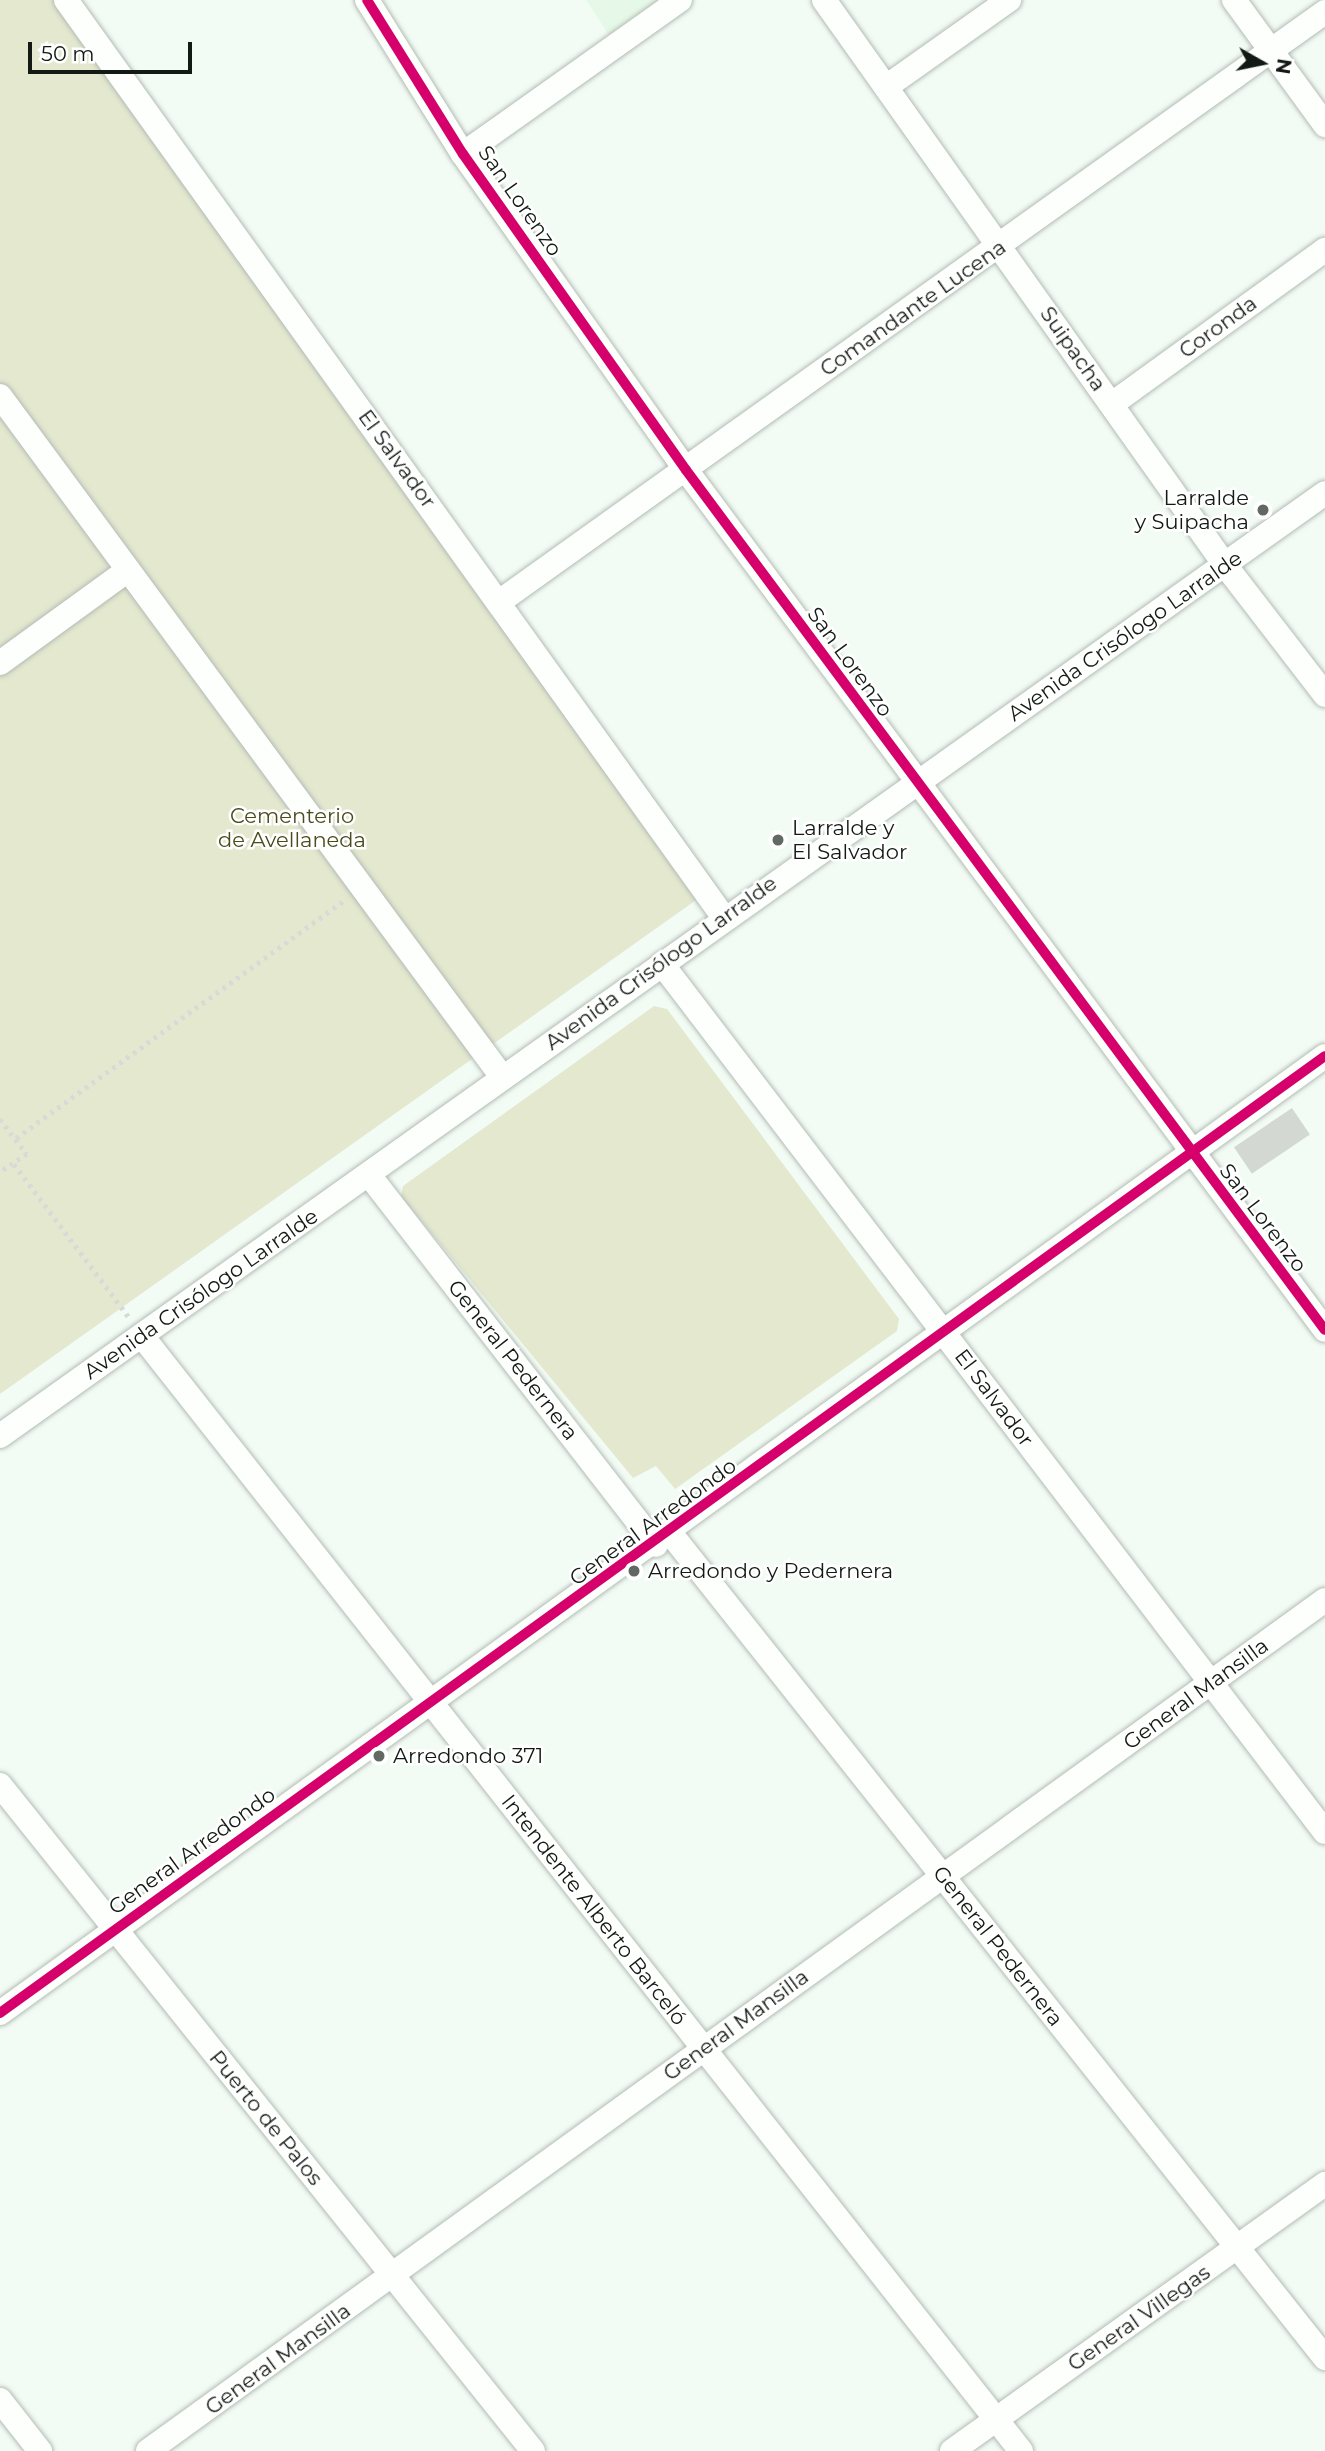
<!DOCTYPE html>
<meta charset="utf-8">
<style>
body{margin:0}
#map{position:relative;width:1325px;height:2451px;overflow:hidden;background:#f2fcf4;font-family:Montserrat,sans-serif}
div>[style]{position:absolute}
.built>*{inset:0;background:#e6f9e9}
.green>*{inset:0;background:#e3e8cf}
.building>*{inset:0;background:#d3d9d2;transform-origin:0 0}
.path>*{height:4.5px;margin-top:-2.25px;transform-origin:0;background:repeating-linear-gradient(90deg,#d8dad8 0 3.5px,transparent 0 8.5px)}
.roads{filter:drop-shadow(0 0 2px #b4bcb5) drop-shadow(0 0 2px #b4bcb5)}
.minor>*{height:24px;margin:-12px;padding:0 12px;transform-origin:12px;border-radius:12px;background:#fdfffd}
.cycleway>*{height:10px;margin:-5px;padding:0 5px;transform-origin:5px;border-radius:5px;background:#d6006c}
.dots>*{width:19px;height:19px;translate:-50% -50%;box-sizing:border-box;border:4px solid #fff;border-radius:50%}
span{translate:-50% -50%;white-space:nowrap;text-align:center;line-height:1.15;-webkit-text-stroke:5px #fff;paint-order:stroke}
.street-label{font-size:21px;color:#131a14}
.poi-label{font-size:21px;color:#131a14}
.right{translate:-100% -50%;text-align:right}
.left{translate:0 -50%;text-align:left}
.park-label{font-size:21px;color:#4b4c1b}
.north{position:absolute;left:1227px;top:28px;width:70px;height:70px;-webkit-text-stroke:5px #fff;paint-order:stroke;rotate:99deg;font-size:19px;font-weight:700;line-height:28px;text-align:center;color:#131a14}
.north::after{content:'';display:block;margin:auto;width:24px;height:32px;background:#131a14;clip-path:polygon(50% 0,100% 100%,50% 72%,0 100%)}
.scale{position:absolute;left:28px;top:42px;width:164px;height:32px;box-sizing:border-box;border:4px solid #131a14;border-top:0;padding-left:9px;font-size:21px;line-height:24px;white-space:nowrap;color:#131a14;-webkit-text-stroke:5px #fff;paint-order:stroke}
</style>
<div id="map">
<div class="built">
<div style="clip-path:polygon(586px 0,668px 0,612px 40px)"></div>
</div>
<div class="green">
<div style="clip-path:polygon(0 0,62px 0,699px 898px,0 1394px)"></div>
<div style="clip-path:polygon(654px 1006px,667px 1009px,899px 1319px,897px 1331px,675px 1489px,656px 1466px,633px 1478px,401px 1196px,403px 1186px)"></div>
</div>
<div class="building">
<div style="left:1292px;top:1108px;width:32px;height:70px;rotate:56deg"></div>
</div>
<div class="path">
<div style="left:0;top:1119px;width:44px;rotate:52.4deg"></div>
<div style="left:27px;top:1154px;width:32px;rotate:146deg"></div>
<div style="left:16px;top:1138px;width:405px;rotate:-35.9deg"></div>
<div style="left:14px;top:1164px;width:191px;rotate:53.1deg"></div>
</div>
<div class="roads">
<div class="minor">
<div style="left:66px;top:0;width:1131px;rotate:54.36deg"></div>
<div style="left:367px;top:0;width:181px;rotate:58.1deg"></div>
<div style="left:463px;top:154px;width:387px;rotate:54.8deg"></div>
<div style="left:686px;top:470px;width:1071px;rotate:53.39deg"></div>
<div style="left:824px;top:0;width:693px;rotate:54.64deg"></div>
<div style="left:1225px;top:565px;width:164px;rotate:52.4deg"></div>
<div style="left:1234px;top:0;width:155px;rotate:53.9deg"></div>
<div style="left:886px;top:87px;width:151px;rotate:-35.3deg"></div>
<div style="left:463px;top:154px;width:266px;rotate:-35.4deg"></div>
<div style="left:0;top:396px;width:846px;rotate:53.6deg"></div>
<div style="left:1112px;top:404px;width:263px;rotate:-35.9deg"></div>
<div style="left:499px;top:602px;width:1015px;rotate:-35.54deg"></div>
<div style="left:0;top:663px;width:158px;rotate:-36deg"></div>
<div style="left:662px;top:964px;width:1092px;rotate:52.63deg"></div>
<div style="left:369px;top:1175px;width:468px;rotate:52.2deg"></div>
<div style="left:142px;top:1336px;width:1420px;rotate:51.75deg"></div>
<div style="left:0;top:1436px;width:1626px;rotate:-35.44deg"></div>
<div style="left:671px;top:1534px;width:1052px;rotate:51.56deg"></div>
<div style="left:0;top:1785px;width:853px;rotate:51.33deg"></div>
<div style="left:0;top:2013px;width:1634px;rotate:-35.84deg"></div>
<div style="left:0;top:2400px;width:65px;rotate:51.9deg"></div>
<div style="left:148px;top:2451px;width:1452px;rotate:-35.87deg"></div>
<div style="left:952px;top:2451px;width:459px;rotate:-35.6deg"></div>
</div>
</div>
<div class="cycleway">
<div style="left:367px;top:0;width:181px;rotate:58.1deg"></div>
<div style="left:463px;top:154px;width:387px;rotate:54.8deg"></div>
<div style="left:686px;top:470px;width:1071px;rotate:53.39deg"></div>
<div style="left:0;top:2013px;width:1634px;rotate:-35.84deg"></div>
</div>
<div class="dots">
<div style="left:1263px;top:510px;background:#616962"></div>
<div style="left:778px;top:840px;background:#616962"></div>
<div style="left:634px;top:1571px;background:#616962"></div>
<div style="left:379px;top:1756px;background:#616962"></div>
</div>
<div class="street-label">
<span style="left:520px;top:201px;rotate:55deg">San Lorenzo</span>
<span style="left:913px;top:308px;rotate:-35deg">Comandante Lucena</span>
<span style="left:1218px;top:327px;rotate:-36deg">Coronda</span>
<span style="left:1073px;top:349px;rotate:55deg">Suipacha</span>
<span style="left:397px;top:459px;rotate:54deg">El Salvador</span>
<span style="left:1125px;top:636px;rotate:-35deg">Avenida Crisólogo Larralde</span>
<span style="left:850px;top:662px;rotate:54deg">San Lorenzo</span>
<span style="left:661px;top:963px;rotate:-36deg">Avenida Crisólogo Larralde</span>
<span style="left:1263px;top:1218px;rotate:53deg">San Lorenzo</span>
<span style="left:201px;top:1294px;rotate:-35deg">Avenida Crisólogo Larralde</span>
<span style="left:513px;top:1360px;rotate:52deg">General Pedernera</span>
<span style="left:994px;top:1398px;rotate:53deg">El Salvador</span>
<span style="left:653px;top:1522px;rotate:-36deg">General Arredondo</span>
<span style="left:1196px;top:1694px;rotate:-36deg">General Mansilla</span>
<span style="left:192px;top:1851px;rotate:-36deg">General Arredondo</span>
<span style="left:594px;top:1910px;rotate:52deg">Intendente Alberto Barceló</span>
<span style="left:998px;top:1946px;rotate:52deg">General Pedernera</span>
<span style="left:736px;top:2025px;rotate:-36deg">General Mansilla</span>
<span style="left:266px;top:2118px;rotate:51deg">Puerto de Palos</span>
<span style="left:1139px;top:2318px;rotate:-35deg">General Villegas</span>
<span style="left:278px;top:2359px;rotate:-36deg">General Mansilla</span>
</div>
<div class="poi-label">
<span class="right" style="left:1249px;top:510px">Larralde<br>y Suipacha</span>
<span class="left" style="left:792px;top:840px">Larralde y<br>El Salvador</span>
<span class="left" style="left:648px;top:1571px">Arredondo y Pedernera</span>
<span class="left" style="left:393px;top:1756px">Arredondo 371</span>
</div>
<div class="park-label">
<span style="left:292px;top:828px">Cementerio<br>de Avellaneda</span>
</div>
<div class="north">N</div>
<div class="scale">50 m</div>
</div>
